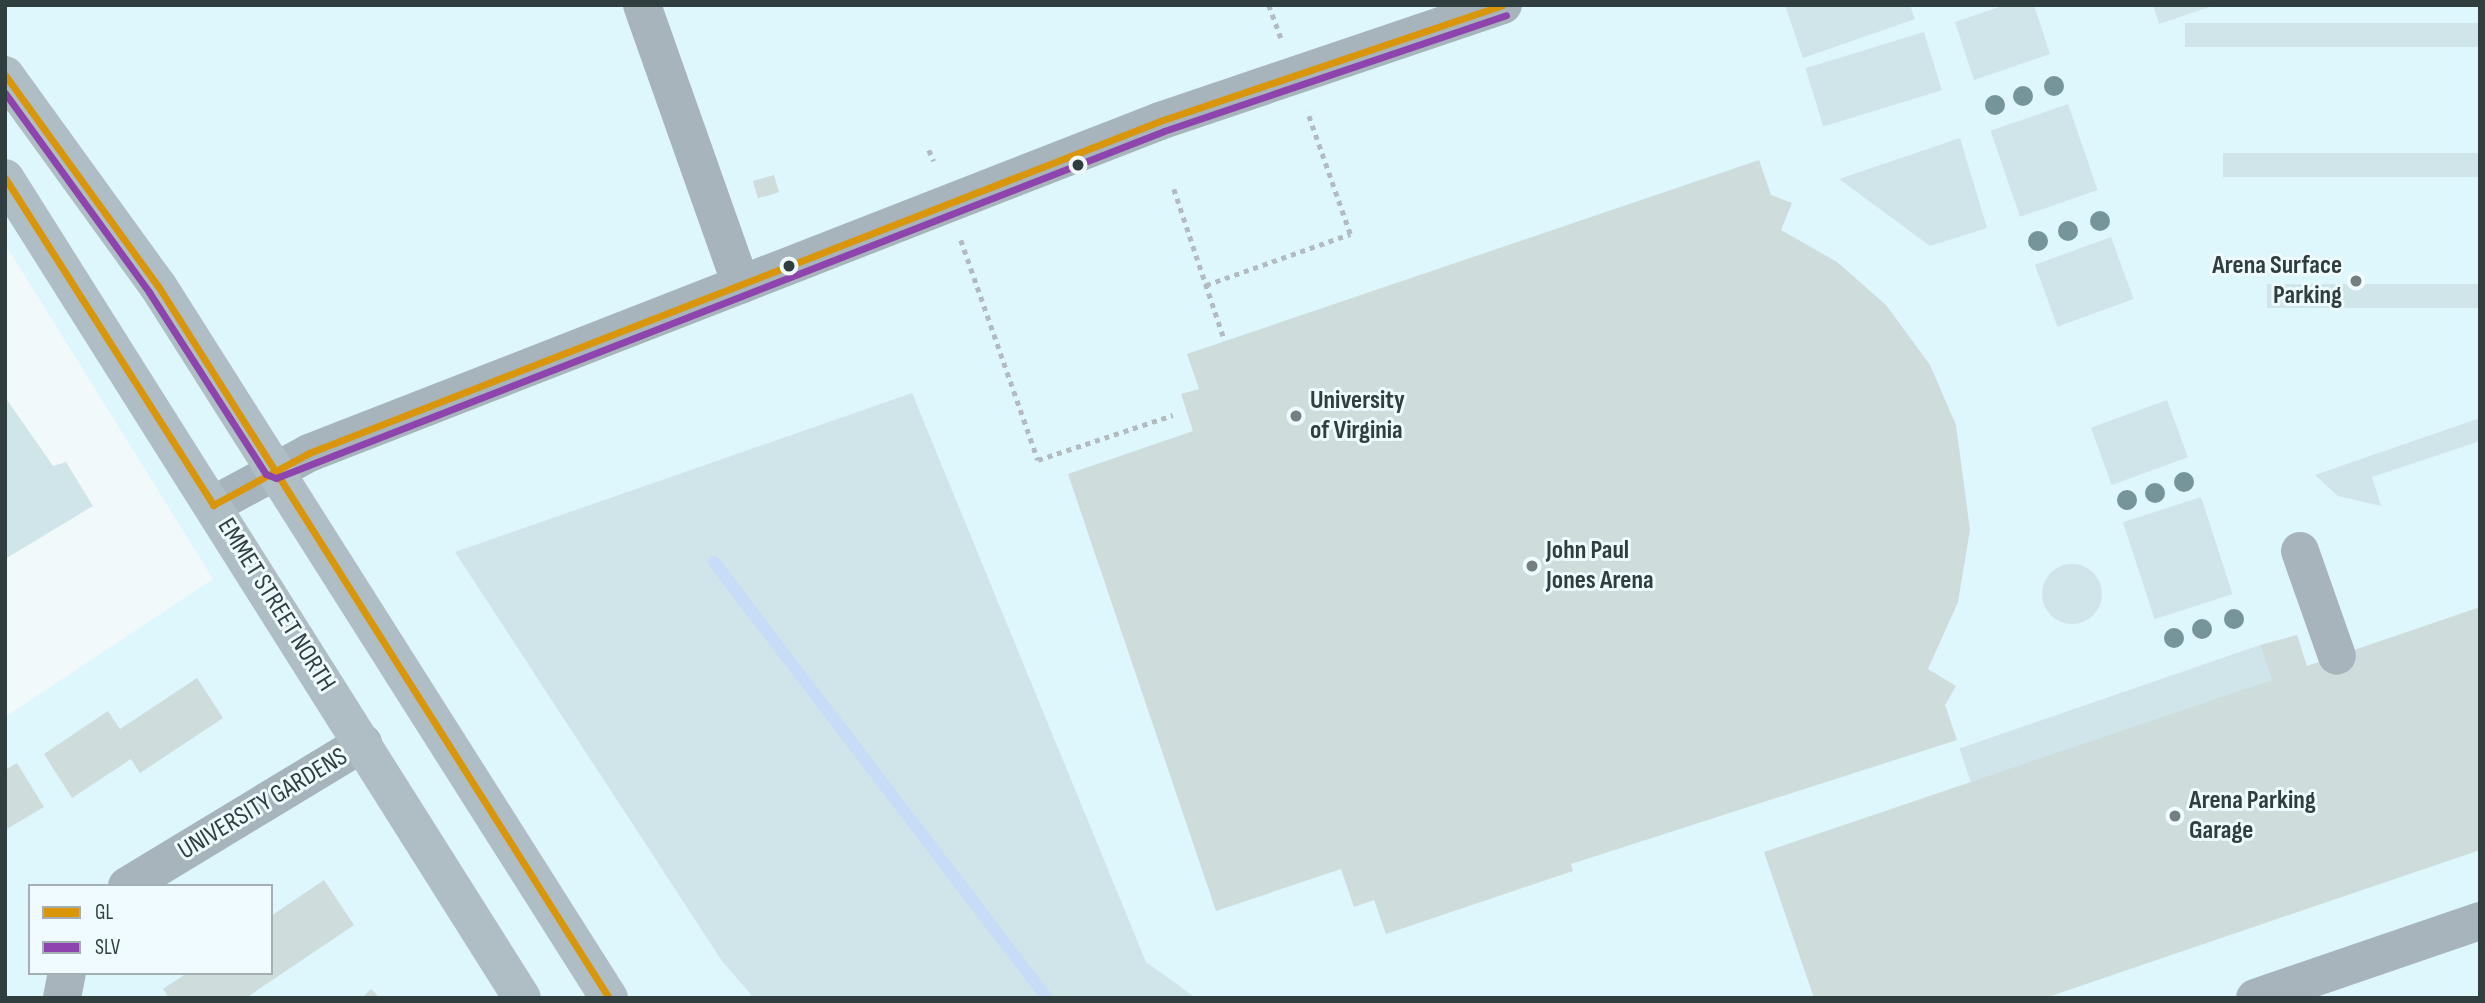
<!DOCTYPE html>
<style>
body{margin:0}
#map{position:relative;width:2485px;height:1003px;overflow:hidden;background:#f2f9fa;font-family:"Sofia Sans Condensed",sans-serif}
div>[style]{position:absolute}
.built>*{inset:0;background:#ddf7fd}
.green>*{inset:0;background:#cfe5ea;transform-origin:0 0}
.round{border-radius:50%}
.stream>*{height:12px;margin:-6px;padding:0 6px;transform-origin:6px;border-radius:6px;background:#c6dcf7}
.building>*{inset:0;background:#cedcdc;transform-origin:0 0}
.path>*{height:4.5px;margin-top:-2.25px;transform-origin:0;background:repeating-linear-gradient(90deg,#b2bcc0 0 5px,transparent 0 10px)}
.minor>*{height:38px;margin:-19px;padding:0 19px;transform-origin:19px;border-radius:19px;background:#a7b4bc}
.major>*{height:38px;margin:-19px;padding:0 19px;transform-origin:19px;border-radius:19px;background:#afbec4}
.bus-1>*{height:7px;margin:-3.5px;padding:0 3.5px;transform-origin:3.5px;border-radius:3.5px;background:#d9960a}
.bus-2>*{height:7px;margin:-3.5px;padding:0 3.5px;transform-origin:3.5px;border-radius:3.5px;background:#8e44ad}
.trees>*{width:20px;height:20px;margin:-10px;border-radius:50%;background:#75959a}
.dots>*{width:19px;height:19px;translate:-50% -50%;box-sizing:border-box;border:4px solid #effbfe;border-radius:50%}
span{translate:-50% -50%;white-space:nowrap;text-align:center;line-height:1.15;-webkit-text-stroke:6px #effbfe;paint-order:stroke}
.poi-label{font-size:26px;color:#313e40;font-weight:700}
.right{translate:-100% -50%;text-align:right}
.left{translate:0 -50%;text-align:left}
.street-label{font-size:26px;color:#313e40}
.frame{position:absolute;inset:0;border:7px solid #313e40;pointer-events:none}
.legend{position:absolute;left:28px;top:884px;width:245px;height:91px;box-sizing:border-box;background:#effbfe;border:2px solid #a3afb2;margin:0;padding:9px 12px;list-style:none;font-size:21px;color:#313e40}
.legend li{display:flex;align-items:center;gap:14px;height:35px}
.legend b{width:35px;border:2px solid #a3afb2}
</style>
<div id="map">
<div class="built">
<div style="clip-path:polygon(evenodd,5px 5px,2480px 5px,2480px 998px,5px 998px,5px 717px,213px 579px,5px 244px,5px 5px,30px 886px,271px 886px,271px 973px,30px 973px,30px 886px)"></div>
</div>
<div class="green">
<div style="clip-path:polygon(1785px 5px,1910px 5px,1915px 19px,1803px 58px)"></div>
<div style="clip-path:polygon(2005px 5px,2034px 5px,2050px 54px,1974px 80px,1955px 22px)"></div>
<div style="clip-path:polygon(2153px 5px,2215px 5px,2159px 24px)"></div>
<div style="left:2480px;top:23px;width:24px;height:295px;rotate:90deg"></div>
<div style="left:1924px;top:32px;width:61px;height:124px;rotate:73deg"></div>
<div style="left:2068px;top:104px;width:91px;height:82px;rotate:71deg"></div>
<div style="clip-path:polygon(1960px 138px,1987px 228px,1930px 246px,1839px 179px)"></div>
<div style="left:2480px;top:153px;width:24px;height:257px;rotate:90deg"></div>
<div style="left:2111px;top:237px;width:66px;height:81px;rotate:70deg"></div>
<div style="left:2480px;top:284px;width:24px;height:213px;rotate:90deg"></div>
<div style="clip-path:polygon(912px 393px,1146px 962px,1196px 998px,754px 998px,722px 961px,455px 552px)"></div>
<div style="clip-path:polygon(5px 397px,53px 466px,66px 462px,93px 506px,5px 559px)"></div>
<div style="left:2167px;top:400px;width:61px;height:81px;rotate:70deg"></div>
<div style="clip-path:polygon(2480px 418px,2480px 441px,2372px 477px,2381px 506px,2338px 496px,2315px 475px)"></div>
<div style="left:2201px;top:497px;width:102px;height:82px;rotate:72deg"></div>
<div class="round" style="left:2042px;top:564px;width:60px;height:60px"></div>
<div style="left:2260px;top:645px;width:37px;height:318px;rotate:71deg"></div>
</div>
<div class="stream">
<div style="left:714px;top:562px;width:549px;rotate:52.63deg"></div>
</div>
<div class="building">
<div style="clip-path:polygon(1759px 160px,1771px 195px,1792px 203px,1781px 230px,1837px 262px,1886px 305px,1930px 365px,1956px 425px,1970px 530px,1958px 602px,1928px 669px,1956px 686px,1945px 705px,1957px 740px,1571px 864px,1573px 871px,1386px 934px,1374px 900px,1354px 907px,1341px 869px,1216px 911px,1068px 474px,1193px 431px,1181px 394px,1199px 389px,1187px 354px)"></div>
<div style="left:774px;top:175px;width:18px;height:22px;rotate:74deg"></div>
<div style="clip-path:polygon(2480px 607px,2480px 850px,2045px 998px,1814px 998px,1764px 852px,2272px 680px,2260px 645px,2297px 635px,2307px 666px)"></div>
<div style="clip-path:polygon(197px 678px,223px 718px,140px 773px,131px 759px,72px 798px,44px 754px,108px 711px,120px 729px)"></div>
<div style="clip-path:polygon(17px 763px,44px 807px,5px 830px,5px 770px)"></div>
<div style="clip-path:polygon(324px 880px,354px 925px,246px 998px,169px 998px,163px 989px,187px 973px,271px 973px,271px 916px)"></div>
<div style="clip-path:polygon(371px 989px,380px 998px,362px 998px)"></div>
</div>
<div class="path">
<div style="left:1269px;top:5px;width:35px;rotate:70deg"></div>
<div style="left:929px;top:150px;width:12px;rotate:66deg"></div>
<div style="left:1174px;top:189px;width:160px;rotate:71.5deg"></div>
<div style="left:961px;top:240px;width:233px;rotate:70.7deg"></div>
<div style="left:1038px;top:460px;width:142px;rotate:-18.4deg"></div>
<div style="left:1206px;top:285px;width:153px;rotate:-19.5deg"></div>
<div style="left:1350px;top:234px;width:130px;rotate:-109.3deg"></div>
</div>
<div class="minor">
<div style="left:642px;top:5px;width:297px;rotate:70.5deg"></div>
<div style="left:213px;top:505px;width:109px;rotate:-28.4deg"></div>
<div style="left:309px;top:453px;width:913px;rotate:-21.31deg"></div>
<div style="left:1160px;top:121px;width:362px;rotate:-18.7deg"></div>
<div style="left:2300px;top:551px;width:111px;rotate:70.6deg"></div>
<div style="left:127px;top:886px;width:276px;rotate:-31.2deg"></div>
<div style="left:62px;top:998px;width:25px;rotate:-79deg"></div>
<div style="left:2255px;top:998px;width:238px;rotate:-18.9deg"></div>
</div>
<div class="major">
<div style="left:5px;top:75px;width:261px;rotate:54.1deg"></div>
<div style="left:158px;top:286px;width:843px;rotate:57.65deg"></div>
<div style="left:5px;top:178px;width:969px;rotate:57.77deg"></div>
</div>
<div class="bus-1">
<div style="left:5px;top:75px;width:261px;rotate:54.1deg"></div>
<div style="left:158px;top:286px;width:843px;rotate:57.65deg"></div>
<div style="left:5px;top:178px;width:388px;rotate:57.5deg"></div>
<div style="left:213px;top:505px;width:109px;rotate:-28.4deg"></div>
<div style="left:309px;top:453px;width:913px;rotate:-21.31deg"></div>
<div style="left:1160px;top:121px;width:361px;rotate:-18.7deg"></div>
</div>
<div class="bus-2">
<div style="left:5px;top:93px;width:246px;rotate:54.1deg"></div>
<div style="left:149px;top:292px;width:216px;rotate:57.3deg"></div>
<div style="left:266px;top:474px;width:11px;rotate:22deg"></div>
<div style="left:276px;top:478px;width:953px;rotate:-21.34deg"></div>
<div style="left:1164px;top:131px;width:361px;rotate:-18.7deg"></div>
</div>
<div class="trees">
<div style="left:2054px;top:86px"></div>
<div style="left:2023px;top:96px"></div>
<div style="left:1995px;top:105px"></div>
<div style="left:2100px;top:221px"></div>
<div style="left:2068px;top:231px"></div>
<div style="left:2038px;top:241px"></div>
<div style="left:2184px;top:482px"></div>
<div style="left:2155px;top:493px"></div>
<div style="left:2127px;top:500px"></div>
<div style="left:2234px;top:619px"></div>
<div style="left:2202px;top:629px"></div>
<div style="left:2174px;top:638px"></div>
</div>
<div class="dots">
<div style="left:1078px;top:165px;background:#313e40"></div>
<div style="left:789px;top:266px;background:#313e40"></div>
<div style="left:2356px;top:281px;background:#757f81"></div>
<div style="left:1296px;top:416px;background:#757f81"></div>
<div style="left:1532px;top:566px;background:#757f81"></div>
<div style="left:2175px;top:816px;background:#757f81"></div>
</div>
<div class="poi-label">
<span class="right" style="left:2342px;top:281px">Arena Surface<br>Parking</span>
<span class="left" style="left:1310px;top:416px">University<br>of Virginia</span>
<span class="left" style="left:1546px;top:566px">John Paul<br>Jones Arena</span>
<span class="left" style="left:2189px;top:816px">Arena Parking<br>Garage</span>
</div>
<div class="street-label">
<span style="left:276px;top:605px;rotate:58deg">EMMET STREET NORTH</span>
<span style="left:263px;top:804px;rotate:-31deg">UNIVERSITY GARDENS</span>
</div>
<div class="frame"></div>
<ul class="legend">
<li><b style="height:9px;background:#d9960a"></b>GL</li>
<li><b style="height:9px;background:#8e44ad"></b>SLV</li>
</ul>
</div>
